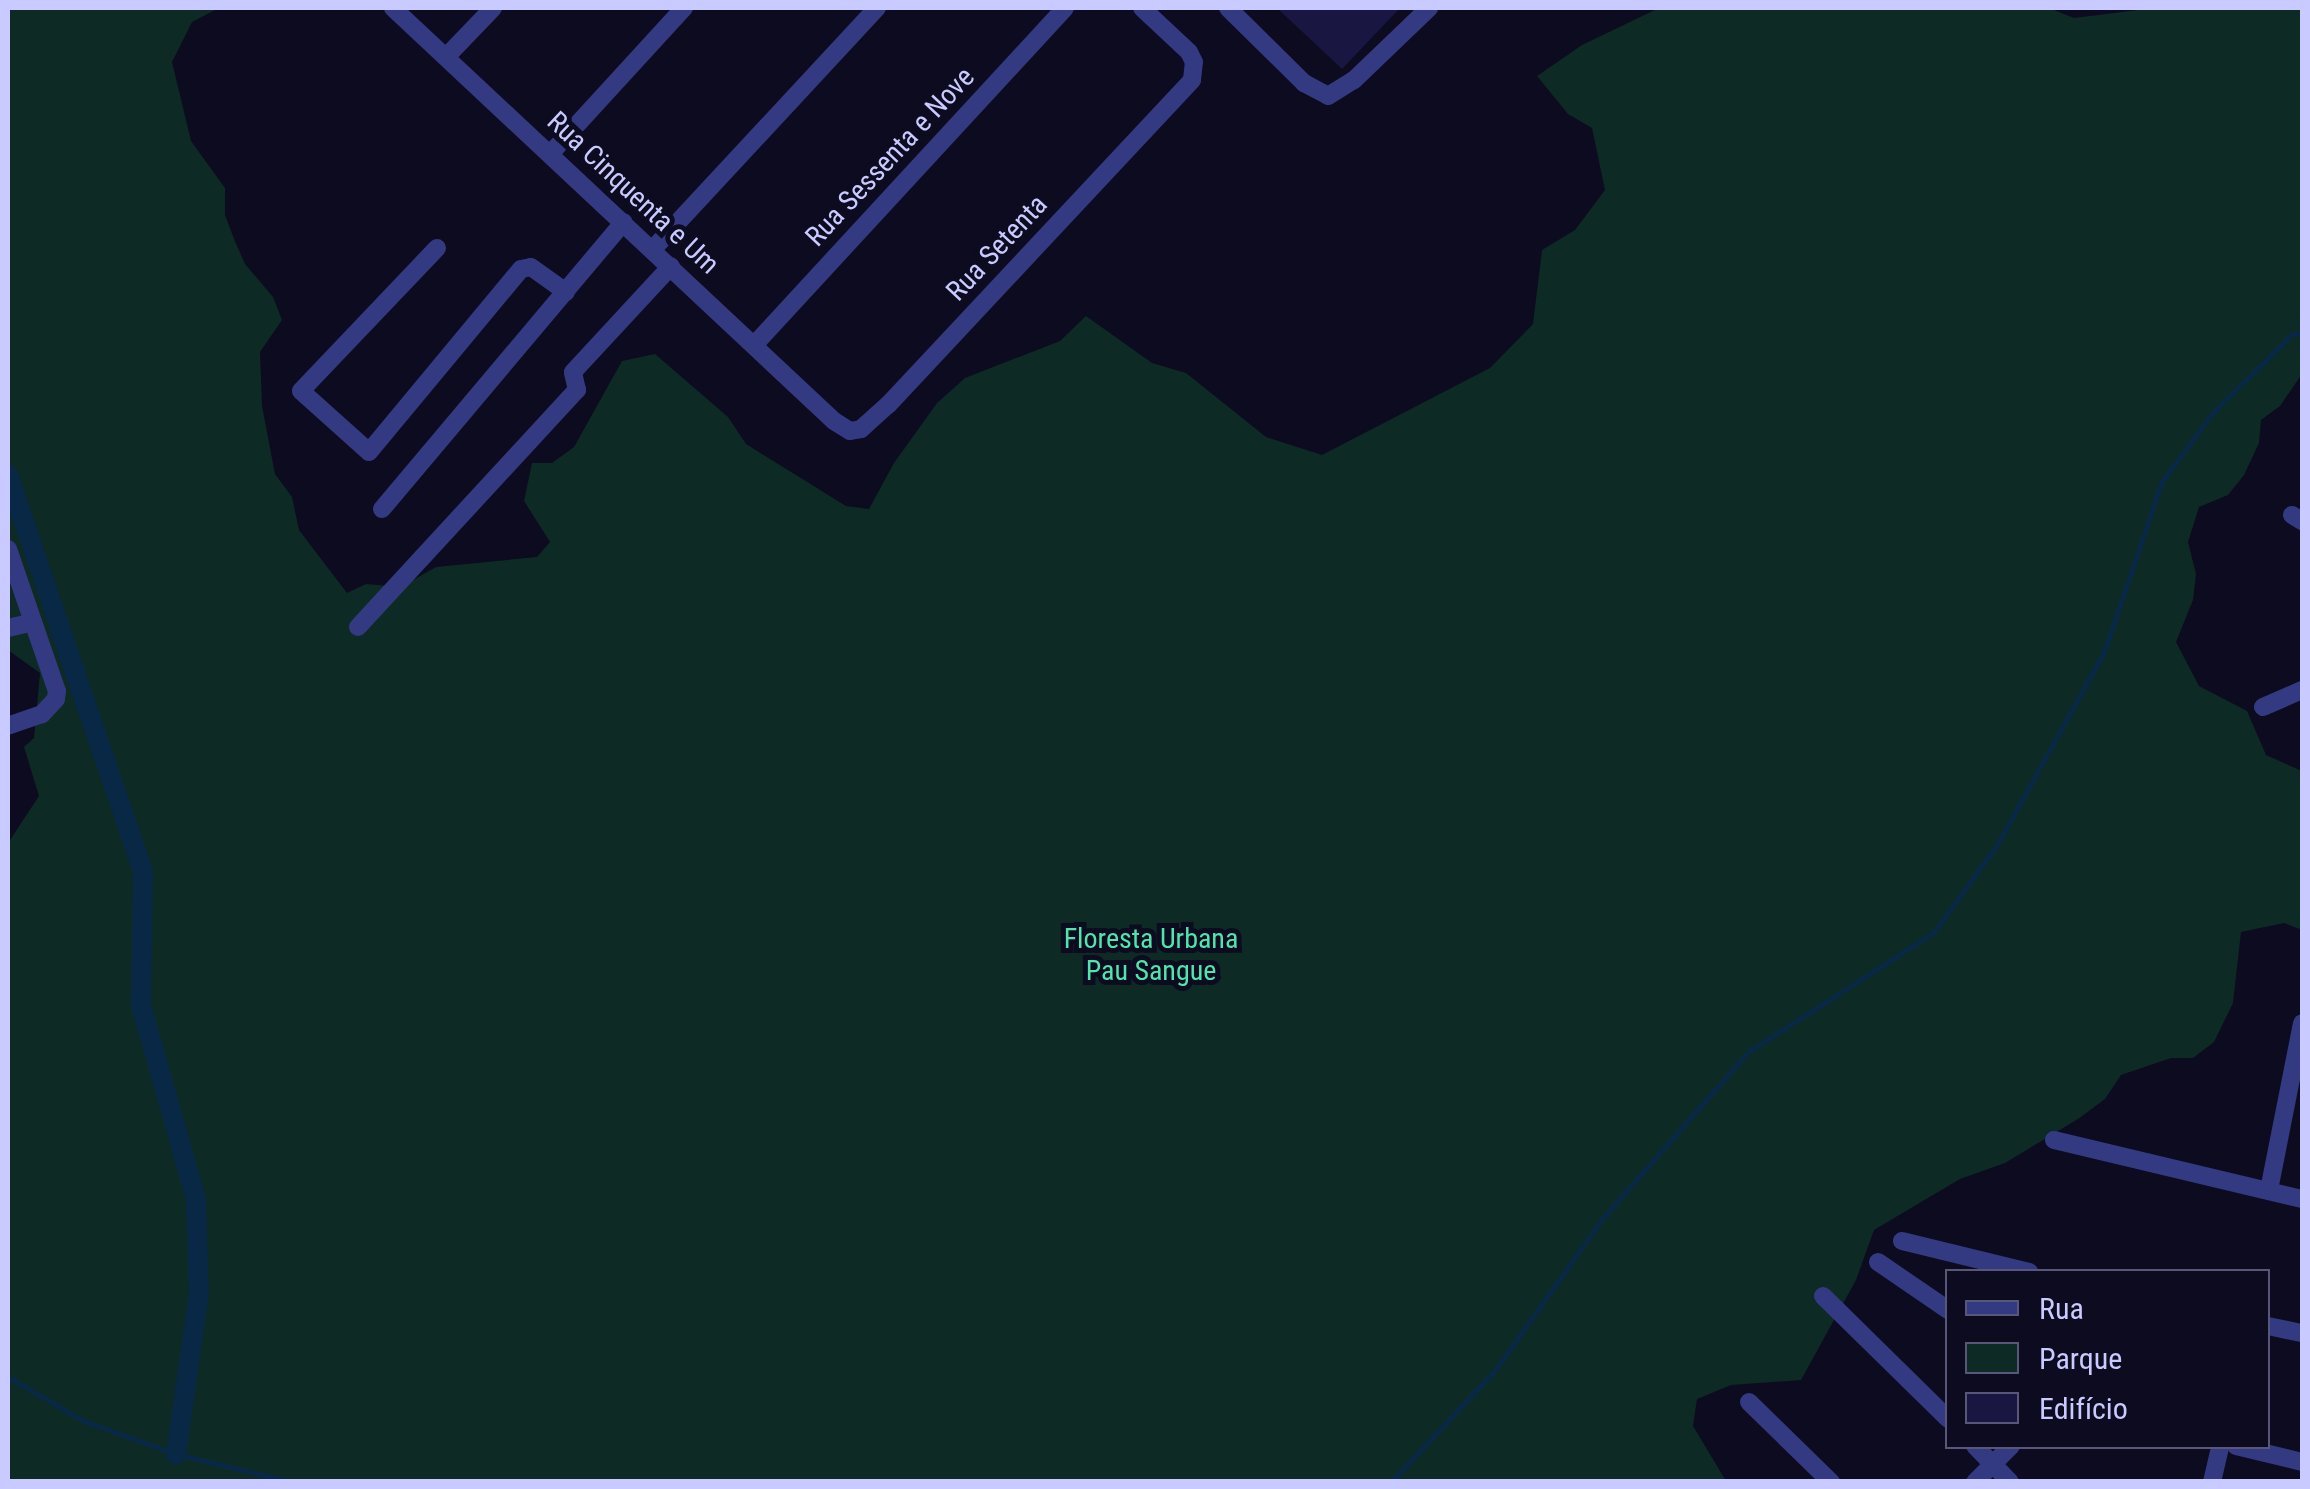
<!DOCTYPE html>
<meta charset="utf-8">
<style>
body{margin:0}
#map{position:relative;width:2310px;height:1489px;overflow:hidden;background:#0c0b1f;font-family:"Roboto Condensed",sans-serif}
div>[style]{position:absolute}
.green>*{inset:0;background:#0e2a25}
.stream>*{height:5px;margin:-2.5px;padding:0 2.5px;transform-origin:2.5px;border-radius:2.5px;background:#092845}
.canal>*{height:20px;margin:-10px;padding:0 10px;transform-origin:10px;border-radius:10px;background:#092845}
.building>*{inset:0;background:#191641}
.minor>*{height:18px;margin:-9px;padding:0 9px;transform-origin:9px;border-radius:9px;background:#333a82}
span{translate:-50% -50%;white-space:nowrap;text-align:center;line-height:1.15;-webkit-text-stroke:10px #0c0b1f;paint-order:stroke}
.street-label{font-size:28px;color:#c9caff}
.park-label{font-size:28px;color:#4fe6ad}
.frame{position:absolute;inset:0;border:10px solid #c9caff;pointer-events:none}
.legend{position:absolute;left:1945px;top:1269px;width:325px;height:180px;box-sizing:border-box;background:#0c0b1f;border:2px solid #585779;margin:0;padding:12px 18px;list-style:none;font-size:30px;color:#c9caff}
.legend li{display:flex;align-items:center;gap:20px;height:50px}
.legend b{width:50px;border:2px solid #585779}
</style>
<div id="map">
<div class="green">
<div style="clip-path:polygon(8px 8px,219px 8px,192px 22px,172px 62px,191px 141px,225px 188px,225px 215px,234px 239px,245px 264px,273px 297px,282px 320px,260px 352px,262px 406px,275px 474px,292px 497px,299px 530px,347px 593px,366px 584px,401px 587px,436px 567px,537px 557px,550px 542px,524px 501px,532px 463px,552px 463px,574px 447px,622px 361px,655px 354px,728px 417px,746px 444px,846px 506px,869px 509px,894px 463px,937px 403px,965px 378px,1060px 341px,1086px 316px,1152px 363px,1186px 373px,1266px 437px,1322px 455px,1490px 368px,1533px 324px,1542px 250px,1575px 230px,1605px 190px,1592px 128px,1568px 114px,1537px 76px,1582px 45px,1659px 8px,2049px 8px,2074px 18px,2154px 8px,2302px 8px,2302px 374px,2280px 406px,2261px 420px,2259px 443px,2244px 475px,2228px 495px,2199px 507px,2188px 542px,2196px 574px,2193px 600px,2176px 642px,2199px 686px,2247px 711px,2266px 755px,2302px 771px,2302px 930px,2284px 923px,2241px 932px,2233px 1003px,2214px 1042px,2193px 1058px,2171px 1058px,2121px 1075px,2105px 1099px,2078px 1119px,2005px 1163px,1960px 1179px,1874px 1230px,1856px 1280px,1801px 1380px,1731px 1385px,1697px 1399px,1693px 1426px,1726px 1481px,8px 1481px,8px 843px,39px 796px,24px 747px,34px 738px,40px 673px,8px 650px)"></div>
</div>
<div class="stream">
<div style="left:8px;top:1377px;width:88px;rotate:30.1deg"></div>
<div style="left:84px;top:1421px;width:98px;rotate:19.7deg"></div>
<div style="left:176px;top:1454px;width:120px;rotate:13.5deg"></div>
<div style="left:1391px;top:1482px;width:154px;rotate:-47.1deg"></div>
<div style="left:1496px;top:1369px;width:182px;rotate:-54.8deg"></div>
<div style="left:1601px;top:1220px;width:223px;rotate:-48.8deg"></div>
<div style="left:1748px;top:1052px;width:221px;rotate:-32.8deg"></div>
<div style="left:1934px;top:932px;width:110px;rotate:-54.3deg"></div>
<div style="left:1998px;top:843px;width:218px;rotate:-61deg"></div>
<div style="left:2104px;top:652px;width:181px;rotate:-71.3deg"></div>
<div style="left:2162px;top:481px;width:86px;rotate:-53.5deg"></div>
<div style="left:2213px;top:412px;width:111px;rotate:-44.6deg"></div>
<div style="left:2292px;top:334px;width:10px;rotate:-11deg"></div>
</div>
<div class="canal">
<div style="left:8px;top:475px;width:419px;rotate:71.2deg"></div>
<div style="left:143px;top:872px;width:133px;rotate:90.9deg"></div>
<div style="left:141px;top:1005px;width:202px;rotate:74.2deg"></div>
<div style="left:196px;top:1199px;width:94px;rotate:88.2deg"></div>
<div style="left:199px;top:1293px;width:163px;rotate:98.1deg"></div>
</div>
<div class="building">
<div style="clip-path:polygon(1277px 8px,1400px 8px,1342px 69px)"></div>
</div>
<div class="minor">
<div style="left:393px;top:8px;width:604px;rotate:43.12deg"></div>
<div style="left:834px;top:421px;width:19px;rotate:32deg"></div>
<div style="left:850px;top:431px;width:11px;rotate:-10deg"></div>
<div style="left:861px;top:429px;width:36px;rotate:-42deg"></div>
<div style="left:888px;top:405px;width:445px;rotate:-46.9deg"></div>
<div style="left:1192px;top:80px;width:18px;rotate:-84deg"></div>
<div style="left:1194px;top:62px;width:11px;rotate:-117deg"></div>
<div style="left:1189px;top:52px;width:64px;rotate:-136.9deg"></div>
<div style="left:1228px;top:8px;width:107px;rotate:44.6deg"></div>
<div style="left:1304px;top:83px;width:27px;rotate:28deg"></div>
<div style="left:1328px;top:96px;width:31px;rotate:-32deg"></div>
<div style="left:1354px;top:80px;width:104px;rotate:-43.8deg"></div>
<div style="left:446px;top:57px;width:68px;rotate:-46.2deg"></div>
<div style="left:551px;top:153px;width:197px;rotate:-47.5deg"></div>
<div style="left:437px;top:248px;width:197px;rotate:133.6deg"></div>
<div style="left:301px;top:391px;width:91px;rotate:41.9deg"></div>
<div style="left:369px;top:452px;width:238px;rotate:-50.3deg"></div>
<div style="left:521px;top:269px;width:10px;rotate:-11deg"></div>
<div style="left:531px;top:267px;width:43px;rotate:35.5deg"></div>
<div style="left:653px;top:249px;width:329px;rotate:-47.1deg"></div>
<div style="left:755px;top:344px;width:457px;rotate:-47.3deg"></div>
<div style="left:382px;top:509px;width:375px;rotate:-49.9deg"></div>
<div style="left:2292px;top:515px;width:12px;rotate:31deg"></div>
<div style="left:8px;top:549px;width:150px;rotate:71deg"></div>
<div style="left:57px;top:691px;width:8px;rotate:97deg"></div>
<div style="left:56px;top:699px;width:21px;rotate:133deg"></div>
<div style="left:42px;top:714px;width:36px;rotate:161deg"></div>
<div style="left:358px;top:627px;width:323px;rotate:-47.3deg"></div>
<div style="left:577px;top:390px;width:18px;rotate:-103deg"></div>
<div style="left:573px;top:372px;width:144px;rotate:-47.2deg"></div>
<div style="left:8px;top:628px;width:23px;rotate:-13deg"></div>
<div style="left:2263px;top:707px;width:43px;rotate:-23.6deg"></div>
<div style="left:2054px;top:1140px;width:255px;rotate:13.4deg"></div>
<div style="left:2269px;top:1190px;width:170px;rotate:-78.8deg"></div>
<div style="left:1902px;top:1241px;width:131px;rotate:13.7deg"></div>
<div style="left:1878px;top:1262px;width:85px;rotate:34.4deg"></div>
<div style="left:1823px;top:1296px;width:175px;rotate:44.5deg"></div>
<div style="left:2268px;top:1326px;width:35px;rotate:12deg"></div>
<div style="left:1749px;top:1402px;width:115px;rotate:44.3deg"></div>
<div style="left:1975px;top:1446px;width:50px;rotate:45.8deg"></div>
<div style="left:2236px;top:1446px;width:68px;rotate:13.6deg"></div>
<div style="left:1975px;top:1482px;width:51px;rotate:-45deg"></div>
<div style="left:2212px;top:1482px;width:37px;rotate:-77deg"></div>
</div>
<div class="street-label">
<span style="left:890px;top:157px;rotate:-47deg">Rua Sessenta e Nove</span>
<span style="left:633px;top:193px;rotate:43deg">Rua Cinquenta e Um</span>
<span style="left:997px;top:248px;rotate:-47deg">Rua Setenta</span>
</div>
<div class="park-label">
<span style="left:1151px;top:955px">Floresta Urbana<br>Pau Sangue</span>
</div>
<div class="frame"></div>
<ul class="legend">
<li><b style="height:12px;background:#333a82"></b>Rua</li>
<li><b style="height:28px;background:#0e2a25"></b>Parque</li>
<li><b style="height:28px;background:#191641"></b>Edifício</li>
</ul>
</div>
